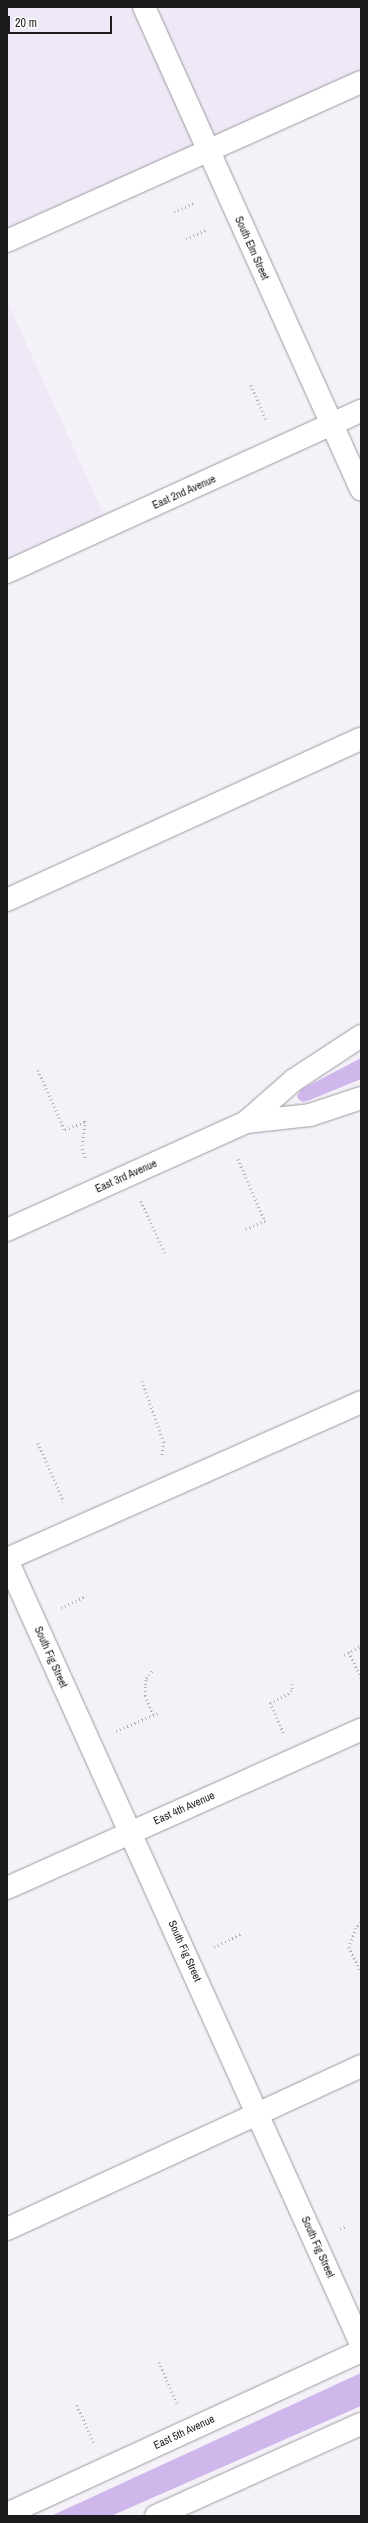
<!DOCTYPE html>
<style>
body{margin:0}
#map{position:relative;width:368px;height:2523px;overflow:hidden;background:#f4f2f8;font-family:"Archivo Narrow",sans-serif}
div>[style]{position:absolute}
.built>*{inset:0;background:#efe9f7}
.green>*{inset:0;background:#cfb7ec}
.path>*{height:2.5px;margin-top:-1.25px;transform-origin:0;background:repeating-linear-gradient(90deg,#b3b1b7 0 1px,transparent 0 4px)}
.roads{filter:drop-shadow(0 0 1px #9b989f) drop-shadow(0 0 1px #9b989f)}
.minor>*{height:22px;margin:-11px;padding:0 11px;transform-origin:11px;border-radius:11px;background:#fff}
span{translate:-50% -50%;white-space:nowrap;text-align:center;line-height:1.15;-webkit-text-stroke:4px #fff;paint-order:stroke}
.street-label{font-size:11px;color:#1c1b1e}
.frame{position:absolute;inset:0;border:8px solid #1c1b1e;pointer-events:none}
.scale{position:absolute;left:8px;top:16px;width:104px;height:18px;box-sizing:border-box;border:2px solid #1c1b1e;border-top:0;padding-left:5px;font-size:12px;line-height:14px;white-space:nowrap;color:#1c1b1e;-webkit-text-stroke:3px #fff;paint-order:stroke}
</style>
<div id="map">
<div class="built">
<div style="clip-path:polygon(7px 7px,361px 7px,361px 82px,7px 241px)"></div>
<div style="clip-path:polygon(7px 301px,109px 526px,7px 572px)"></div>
</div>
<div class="green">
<div style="clip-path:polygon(361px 1058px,361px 1079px,310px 1100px,303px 1102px,299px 1100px,297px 1096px,302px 1089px)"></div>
<div style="clip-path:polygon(361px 2373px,361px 2406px,111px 2516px,51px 2516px)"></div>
</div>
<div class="path">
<div style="left:174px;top:212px;width:21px;rotate:-25deg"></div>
<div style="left:186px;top:239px;width:21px;rotate:-25deg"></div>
<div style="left:251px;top:385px;width:40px;rotate:66.6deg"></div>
<div style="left:38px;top:1070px;width:66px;rotate:65.8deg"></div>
<div style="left:65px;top:1130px;width:23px;rotate:-23deg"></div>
<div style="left:86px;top:1121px;width:24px;rotate:99deg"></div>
<div style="left:82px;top:1145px;width:16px;rotate:76deg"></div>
<div style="left:238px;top:1159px;width:68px;rotate:66.5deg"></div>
<div style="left:265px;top:1221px;width:22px;rotate:156deg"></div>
<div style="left:141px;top:1201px;width:57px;rotate:65.2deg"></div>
<div style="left:142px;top:1381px;width:65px;rotate:70.2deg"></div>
<div style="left:164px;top:1442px;width:15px;rotate:98deg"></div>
<div style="left:38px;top:1443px;width:64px;rotate:65.9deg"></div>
<div style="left:61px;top:1608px;width:28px;rotate:-26deg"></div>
<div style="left:349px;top:1652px;width:29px;rotate:65deg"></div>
<div style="left:344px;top:1655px;width:19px;rotate:-28deg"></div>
<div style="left:153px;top:1715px;width:21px;rotate:-113deg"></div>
<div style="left:145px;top:1696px;width:11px;rotate:-90deg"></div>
<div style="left:145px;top:1685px;width:7px;rotate:-82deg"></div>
<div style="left:146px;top:1678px;width:12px;rotate:-48deg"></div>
<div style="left:116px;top:1731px;width:46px;rotate:-23.2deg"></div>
<div style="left:283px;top:1733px;width:33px;rotate:-113deg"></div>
<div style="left:270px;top:1703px;width:20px;rotate:-27deg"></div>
<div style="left:288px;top:1694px;width:6px;rotate:-51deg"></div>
<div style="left:292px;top:1689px;width:5px;rotate:-101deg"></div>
<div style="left:361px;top:1923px;width:7px;rotate:135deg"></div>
<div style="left:356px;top:1928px;width:20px;rotate:110deg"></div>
<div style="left:349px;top:1947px;width:28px;rotate:64deg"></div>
<div style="left:214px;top:1947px;width:30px;rotate:-26deg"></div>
<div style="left:340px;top:2229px;width:7px;rotate:-27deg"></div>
<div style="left:159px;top:2362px;width:45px;rotate:66.3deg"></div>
<div style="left:77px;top:2405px;width:42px;rotate:65.9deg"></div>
</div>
<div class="roads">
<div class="minor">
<div style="left:144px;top:7px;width:529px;rotate:65.76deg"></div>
<div style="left:7px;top:241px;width:388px;rotate:-24.2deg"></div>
<div style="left:7px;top:572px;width:389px;rotate:-24.5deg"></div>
<div style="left:7px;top:900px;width:389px;rotate:-24.5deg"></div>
<div style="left:246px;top:1122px;width:64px;rotate:-6.2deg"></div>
<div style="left:310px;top:1115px;width:54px;rotate:-18.4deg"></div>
<div style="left:7px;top:1230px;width:262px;rotate:-24.3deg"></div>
<div style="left:246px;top:1122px;width:64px;rotate:-41.2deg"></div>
<div style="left:294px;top:1080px;width:80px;rotate:-33.3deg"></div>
<div style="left:7px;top:1559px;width:387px;rotate:-23.9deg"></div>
<div style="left:7px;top:1560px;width:860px;rotate:65.7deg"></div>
<div style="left:7px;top:1888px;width:388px;rotate:-24.1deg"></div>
<div style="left:7px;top:2229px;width:390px;rotate:-24.7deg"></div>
<div style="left:7px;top:2514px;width:390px;rotate:-24.7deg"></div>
<div style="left:156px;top:2516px;width:225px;rotate:-24.2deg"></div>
</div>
</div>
<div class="street-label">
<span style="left:252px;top:248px;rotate:66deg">South Elm Street</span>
<span style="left:184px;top:492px;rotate:-24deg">East 2nd Avenue</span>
<span style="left:126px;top:1176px;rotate:-24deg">East 3rd Avenue</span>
<span style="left:51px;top:1657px;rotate:66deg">South Fig Street</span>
<span style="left:184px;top:1808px;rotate:-24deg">East 4th Avenue</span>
<span style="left:185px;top:1951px;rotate:66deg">South Fig Street</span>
<span style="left:318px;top:2247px;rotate:66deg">South Fig Street</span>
<span style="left:184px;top:2432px;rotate:-25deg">East 5th Avenue</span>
</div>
<div class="frame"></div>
<div class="scale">20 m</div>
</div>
